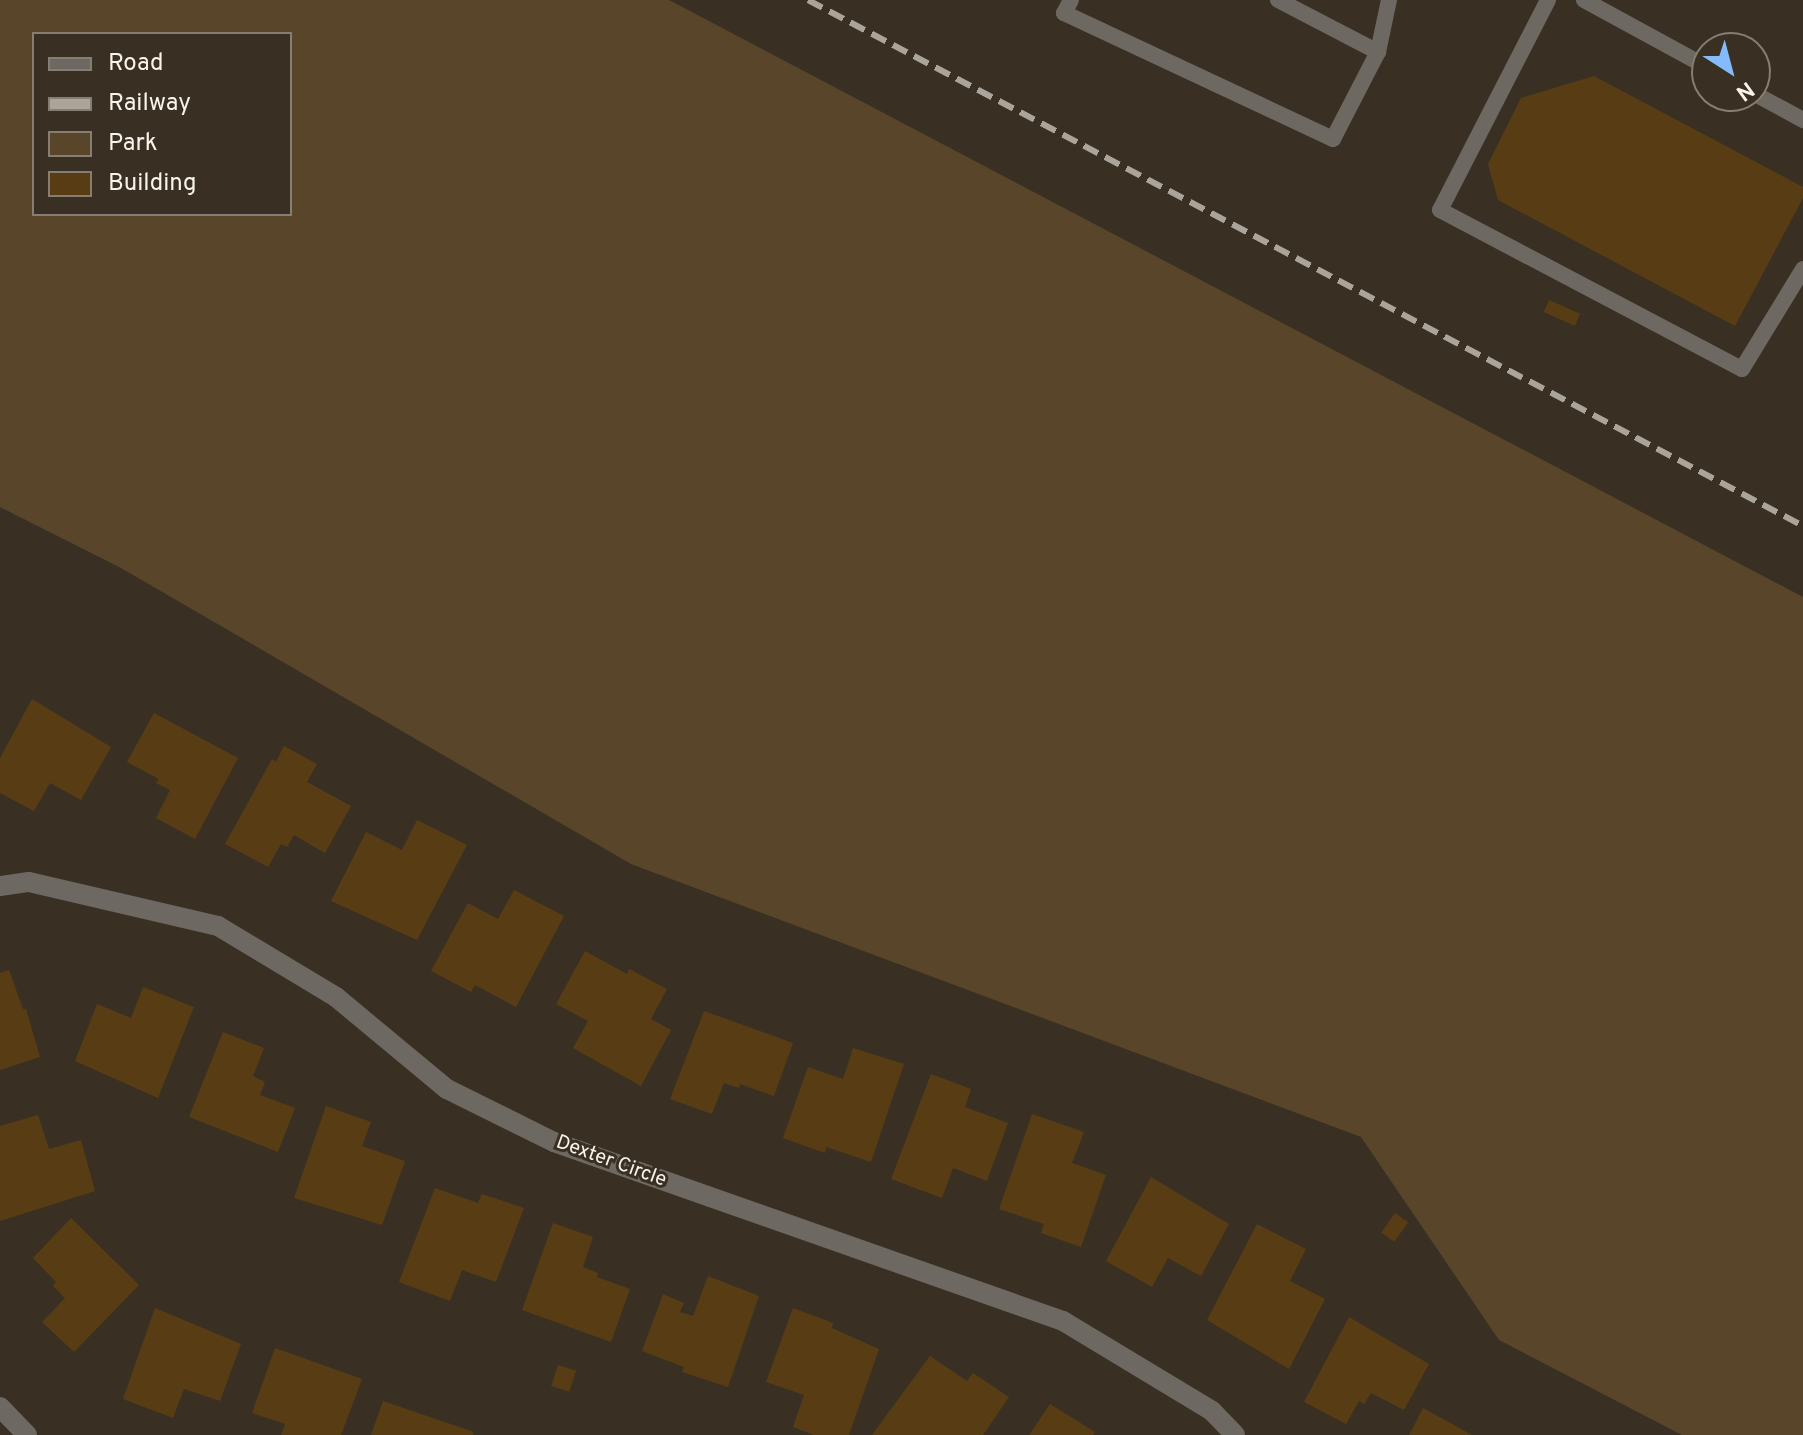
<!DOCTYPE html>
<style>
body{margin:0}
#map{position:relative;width:1803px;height:1435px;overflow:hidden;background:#393023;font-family:Overpass,sans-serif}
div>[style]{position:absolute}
.green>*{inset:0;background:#59452a}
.building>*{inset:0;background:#583d14;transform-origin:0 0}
.service>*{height:16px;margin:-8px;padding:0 8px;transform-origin:8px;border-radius:8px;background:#6d6862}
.minor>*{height:20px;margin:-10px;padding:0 10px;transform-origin:10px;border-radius:10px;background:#6d6862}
.rail>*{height:6px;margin-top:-3px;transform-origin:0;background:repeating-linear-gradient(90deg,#aba49a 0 16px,transparent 0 24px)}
span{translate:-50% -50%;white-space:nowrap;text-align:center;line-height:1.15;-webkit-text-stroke:6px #393023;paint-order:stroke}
.street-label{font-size:20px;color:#f9f3eb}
.legend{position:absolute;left:32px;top:32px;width:260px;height:184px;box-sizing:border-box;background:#393023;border:2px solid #867e73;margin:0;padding:10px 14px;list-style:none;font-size:24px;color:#f9f3eb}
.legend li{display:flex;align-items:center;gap:16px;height:40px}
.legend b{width:40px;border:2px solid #867e73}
.north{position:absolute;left:1691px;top:32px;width:80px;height:80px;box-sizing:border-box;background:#393023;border:2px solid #867e73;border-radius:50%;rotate:144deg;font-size:22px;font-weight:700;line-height:32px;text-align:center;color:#f9f3eb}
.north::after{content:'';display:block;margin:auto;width:28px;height:36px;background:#86bbfb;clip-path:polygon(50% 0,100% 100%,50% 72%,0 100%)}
</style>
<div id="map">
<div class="green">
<div style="clip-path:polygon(evenodd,0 0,669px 0,1803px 597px,1803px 1435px,1682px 1435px,1499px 1340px,1361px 1137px,631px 864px,121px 568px,0 507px,0 0,34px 34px,290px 34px,290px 214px,34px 214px,34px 34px)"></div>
</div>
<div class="building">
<div style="clip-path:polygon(1594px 76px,1803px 187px,1803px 198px,1735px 326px,1498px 200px,1488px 164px,1521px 98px)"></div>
<div style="left:1549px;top:300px;width:34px;height:13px;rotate:24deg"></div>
<div style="clip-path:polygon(32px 699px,111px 747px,81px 800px,50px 783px,34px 811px,0 793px,0 758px)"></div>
<div style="clip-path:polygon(154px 713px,238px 758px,195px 839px,156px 818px,170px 790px,156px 783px,159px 779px,127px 762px)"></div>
<div style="clip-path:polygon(284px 746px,317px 764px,307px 782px,351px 806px,325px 853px,294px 835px,287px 847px,281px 844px,268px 867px,225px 844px,272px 759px,276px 762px)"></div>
<div style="clip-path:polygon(417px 820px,467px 845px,417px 940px,331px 901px,366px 832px,402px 850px)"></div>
<div style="clip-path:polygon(514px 890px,564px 916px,516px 1007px,475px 985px,471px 992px,431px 971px,468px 903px,498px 919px)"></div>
<div style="clip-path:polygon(585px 951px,627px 974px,629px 969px,667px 989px,651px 1019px,671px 1030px,641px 1086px,573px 1048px,588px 1021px,556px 1004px)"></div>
<div style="clip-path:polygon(9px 970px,23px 1009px,26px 1009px,40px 1057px,0 1070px,0 973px)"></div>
<div style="clip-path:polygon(143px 987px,194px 1007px,158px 1098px,75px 1061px,97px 1004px,131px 1018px)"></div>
<div style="clip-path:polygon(704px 1011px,793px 1043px,774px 1096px,740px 1084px,739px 1088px,724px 1083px,712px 1114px,670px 1099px)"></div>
<div style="clip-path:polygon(223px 1032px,264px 1048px,253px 1076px,265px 1082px,260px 1095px,295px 1108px,278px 1152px,189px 1117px)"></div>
<div style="clip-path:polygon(853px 1048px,904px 1064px,871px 1162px,826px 1147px,825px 1153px,783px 1138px,808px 1067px,843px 1079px)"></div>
<div style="clip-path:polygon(931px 1074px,971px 1089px,965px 1107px,1008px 1123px,987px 1181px,953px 1168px,942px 1198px,891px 1179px)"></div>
<div style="clip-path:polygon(326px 1106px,371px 1122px,362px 1146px,405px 1161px,382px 1225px,294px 1198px)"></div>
<div style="clip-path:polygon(1032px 1114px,1084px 1132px,1072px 1163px,1106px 1175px,1081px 1247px,1041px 1233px,1044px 1224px,999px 1209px)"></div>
<div style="clip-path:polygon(38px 1115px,49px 1149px,81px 1140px,95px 1191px,0 1221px,0 1126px)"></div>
<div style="clip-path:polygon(1151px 1177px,1229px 1224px,1201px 1276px,1168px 1258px,1152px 1287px,1106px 1261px)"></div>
<div style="clip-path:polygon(435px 1188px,478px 1203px,482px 1194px,524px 1208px,496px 1282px,462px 1270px,450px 1301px,399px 1282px)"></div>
<div style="left:1395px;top:1213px;width:16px;height:24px;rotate:35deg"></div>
<div style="clip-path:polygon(71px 1218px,139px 1285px,74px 1352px,42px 1322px,65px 1298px,53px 1286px,56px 1282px,33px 1258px)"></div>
<div style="clip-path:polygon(553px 1223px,593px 1237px,583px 1267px,598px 1273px,597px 1277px,630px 1289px,611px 1342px,522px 1310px)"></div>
<div style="clip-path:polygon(1257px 1224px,1306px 1249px,1290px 1281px,1325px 1299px,1289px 1369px,1207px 1320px)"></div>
<div style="clip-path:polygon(708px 1276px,759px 1296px,728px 1387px,682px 1372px,684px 1367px,642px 1351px,663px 1294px,684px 1303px,680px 1312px,693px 1316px)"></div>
<div style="clip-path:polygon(155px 1308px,241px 1344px,220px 1401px,184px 1389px,173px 1418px,123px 1399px)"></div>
<div style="clip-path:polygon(793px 1308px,833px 1323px,832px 1328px,879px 1349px,849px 1435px,814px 1435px,793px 1427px,804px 1395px,766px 1382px)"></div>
<div style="clip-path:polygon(1349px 1317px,1429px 1364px,1404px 1410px,1371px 1393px,1364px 1404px,1359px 1401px,1346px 1424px,1304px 1402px)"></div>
<div style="clip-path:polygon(275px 1348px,362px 1379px,341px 1435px,281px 1435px,285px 1424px,252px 1413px)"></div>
<div style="clip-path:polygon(930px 1356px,967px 1381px,973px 1373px,1009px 1397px,983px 1435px,872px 1435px)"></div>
<div style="left:558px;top:1365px;width:19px;height:22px;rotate:18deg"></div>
<div style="clip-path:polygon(383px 1401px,474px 1432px,473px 1435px,371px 1435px)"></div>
<div style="clip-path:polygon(1050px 1404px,1095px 1432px,1093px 1435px,1029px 1435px)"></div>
<div style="clip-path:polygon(1423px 1408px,1472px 1435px,1409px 1435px)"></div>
</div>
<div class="service">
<div style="left:1071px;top:0;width:15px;rotate:118deg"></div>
<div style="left:1064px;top:13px;width:297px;rotate:25.1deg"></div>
<div style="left:1333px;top:139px;width:98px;rotate:-62.7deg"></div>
<div style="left:1378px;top:52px;width:53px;rotate:-78.1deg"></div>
<div style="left:1278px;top:0;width:113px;rotate:27.5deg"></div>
<div style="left:1548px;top:0;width:236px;rotate:117.2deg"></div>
<div style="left:1440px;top:210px;width:341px;rotate:27.8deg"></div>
<div style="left:1742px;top:369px;width:117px;rotate:-58.6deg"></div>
<div style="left:1584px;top:0;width:140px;rotate:28.6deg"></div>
<div style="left:1755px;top:94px;width:55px;rotate:28.4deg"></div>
</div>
<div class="minor">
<div style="left:0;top:886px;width:29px;rotate:-8deg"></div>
<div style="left:29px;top:882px;width:194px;rotate:13.1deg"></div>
<div style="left:218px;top:926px;width:138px;rotate:31deg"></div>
<div style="left:336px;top:997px;width:144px;rotate:39.7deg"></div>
<div style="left:447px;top:1089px;width:119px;rotate:26.4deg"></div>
<div style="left:554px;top:1142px;width:540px;rotate:19.38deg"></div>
<div style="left:1063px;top:1321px;width:174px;rotate:31.1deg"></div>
<div style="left:1212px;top:1411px;width:33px;rotate:46deg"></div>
<div style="left:0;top:1407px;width:39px;rotate:46deg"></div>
</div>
<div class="rail">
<div style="left:808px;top:0;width:1125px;rotate:27.86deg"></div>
</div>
<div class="street-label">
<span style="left:611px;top:1162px;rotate:20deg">Dexter Circle</span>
</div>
<ul class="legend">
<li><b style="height:10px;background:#6d6862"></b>Road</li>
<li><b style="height:10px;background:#aba49a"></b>Railway</li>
<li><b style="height:22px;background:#59452a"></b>Park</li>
<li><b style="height:22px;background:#583d14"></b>Building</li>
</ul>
<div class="north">N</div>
</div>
